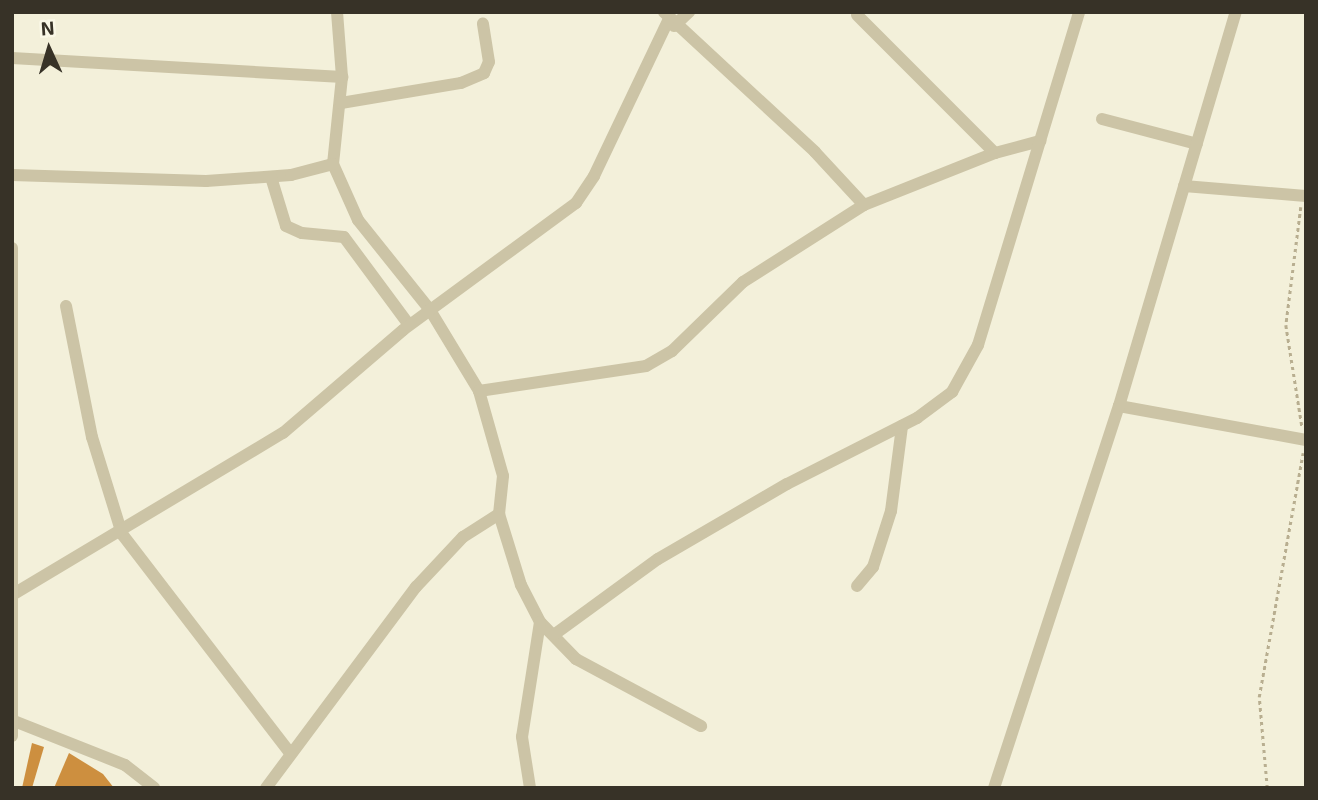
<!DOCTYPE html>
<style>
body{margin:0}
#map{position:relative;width:1318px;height:800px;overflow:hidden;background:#f3f0da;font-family:"Exo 2",sans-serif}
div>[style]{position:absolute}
.building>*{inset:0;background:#cd8f3f}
.path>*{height:2.5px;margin-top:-1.25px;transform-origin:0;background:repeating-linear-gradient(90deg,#b8ae90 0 3.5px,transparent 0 7px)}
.minor>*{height:12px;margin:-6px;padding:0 6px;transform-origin:6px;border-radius:6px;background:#ccc4a6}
span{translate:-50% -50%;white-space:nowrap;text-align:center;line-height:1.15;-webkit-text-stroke:7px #faf8e7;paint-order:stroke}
.frame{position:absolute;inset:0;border:14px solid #373227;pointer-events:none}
.north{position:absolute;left:14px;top:14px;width:70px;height:70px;-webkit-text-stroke:5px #faf8e7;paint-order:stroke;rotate:356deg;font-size:19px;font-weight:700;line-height:28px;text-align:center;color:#373227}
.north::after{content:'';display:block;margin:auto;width:24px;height:32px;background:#373227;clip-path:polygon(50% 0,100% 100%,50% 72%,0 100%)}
</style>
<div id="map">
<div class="building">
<div style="clip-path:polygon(32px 743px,44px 747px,32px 788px,22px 788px)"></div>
<div style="clip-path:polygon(69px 753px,103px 774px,114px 788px,54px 788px)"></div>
</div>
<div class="path">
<div style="left:1301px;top:207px;width:119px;rotate:97.2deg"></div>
<div style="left:1286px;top:325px;width:102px;rotate:81deg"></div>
<div style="left:1267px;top:788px;width:91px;rotate:-95deg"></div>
<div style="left:1259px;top:697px;width:248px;rotate:-79.8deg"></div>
</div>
<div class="minor">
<div style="left:337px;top:12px;width:65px;rotate:85.6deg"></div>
<div style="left:342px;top:77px;width:87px;rotate:95.9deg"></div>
<div style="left:333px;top:164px;width:61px;rotate:65.9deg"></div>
<div style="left:358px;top:220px;width:115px;rotate:51.3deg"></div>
<div style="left:430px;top:310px;width:95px;rotate:58.8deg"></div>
<div style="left:479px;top:391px;width:88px;rotate:74.2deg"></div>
<div style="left:503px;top:476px;width:38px;rotate:96deg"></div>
<div style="left:499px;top:514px;width:74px;rotate:72.8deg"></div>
<div style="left:521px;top:585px;width:42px;rotate:62.8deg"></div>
<div style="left:540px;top:622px;width:52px;rotate:45.8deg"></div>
<div style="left:576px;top:659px;width:142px;rotate:28.2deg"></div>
<div style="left:664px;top:12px;width:206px;rotate:42.8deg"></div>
<div style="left:815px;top:152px;width:72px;rotate:47.2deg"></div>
<div style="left:857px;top:15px;width:195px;rotate:45deg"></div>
<div style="left:674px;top:26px;width:21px;rotate:-43deg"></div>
<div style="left:12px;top:58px;width:331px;rotate:3.3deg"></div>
<div style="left:341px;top:103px;width:122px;rotate:-9.5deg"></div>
<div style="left:461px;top:83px;width:25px;rotate:-23deg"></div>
<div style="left:484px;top:73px;width:12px;rotate:-66deg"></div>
<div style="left:489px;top:62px;width:39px;rotate:-99deg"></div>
<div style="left:1102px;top:119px;width:98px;rotate:14.7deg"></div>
<div style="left:12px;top:175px;width:194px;rotate:1.8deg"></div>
<div style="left:206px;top:181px;width:85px;rotate:-4deg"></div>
<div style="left:291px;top:175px;width:43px;rotate:-14.7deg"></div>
<div style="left:271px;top:177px;width:51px;rotate:73deg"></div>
<div style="left:286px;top:226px;width:17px;rotate:24deg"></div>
<div style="left:302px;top:233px;width:42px;rotate:5.4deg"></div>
<div style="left:344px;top:237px;width:109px;rotate:53.5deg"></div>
<div style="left:1184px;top:186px;width:122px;rotate:4.7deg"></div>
<div style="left:12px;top:248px;width:488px;rotate:90deg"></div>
<div style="left:66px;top:306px;width:134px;rotate:78.8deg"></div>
<div style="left:92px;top:437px;width:102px;rotate:72.8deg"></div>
<div style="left:122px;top:534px;width:277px;rotate:52.5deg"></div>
<div style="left:479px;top:391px;width:169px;rotate:-8.5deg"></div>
<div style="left:646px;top:366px;width:30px;rotate:-30deg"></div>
<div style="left:672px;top:351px;width:99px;rotate:-44.2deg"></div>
<div style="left:743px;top:282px;width:143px;rotate:-32.5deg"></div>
<div style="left:864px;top:205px;width:141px;rotate:-21.7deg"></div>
<div style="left:995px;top:153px;width:47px;rotate:-14.9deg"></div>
<div style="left:1119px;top:406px;width:190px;rotate:10.3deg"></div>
<div style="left:857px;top:586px;width:25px;rotate:-50deg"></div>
<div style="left:873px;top:567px;width:59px;rotate:-72.2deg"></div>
<div style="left:891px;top:511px;width:86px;rotate:-82.6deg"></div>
<div style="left:12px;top:595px;width:316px;rotate:-30.9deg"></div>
<div style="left:283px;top:433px;width:158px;rotate:-40.6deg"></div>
<div style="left:403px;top:330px;width:215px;rotate:-36.3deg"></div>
<div style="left:576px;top:203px;width:32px;rotate:-56deg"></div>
<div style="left:594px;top:176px;width:172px;rotate:-64.5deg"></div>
<div style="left:555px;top:634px;width:127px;rotate:-36.1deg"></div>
<div style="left:658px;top:559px;width:149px;rotate:-30.2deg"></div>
<div style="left:787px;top:484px;width:146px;rotate:-26.9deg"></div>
<div style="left:917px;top:418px;width:44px;rotate:-36.6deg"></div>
<div style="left:952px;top:392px;width:54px;rotate:-61deg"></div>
<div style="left:978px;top:345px;width:348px;rotate:-73.1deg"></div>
<div style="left:14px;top:721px;width:119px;rotate:21.6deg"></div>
<div style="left:125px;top:765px;width:37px;rotate:38deg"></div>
<div style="left:266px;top:788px;width:251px;rotate:-53.3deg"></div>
<div style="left:416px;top:587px;width:69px;rotate:-46.8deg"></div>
<div style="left:463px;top:537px;width:43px;rotate:-32.6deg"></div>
<div style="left:530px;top:788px;width:52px;rotate:-98.9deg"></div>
<div style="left:522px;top:737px;width:116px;rotate:-81.1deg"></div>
<div style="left:994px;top:788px;width:402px;rotate:-71.9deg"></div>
<div style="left:1119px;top:406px;width:411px;rotate:-73.5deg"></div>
</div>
<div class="frame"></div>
<div class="north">N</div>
</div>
